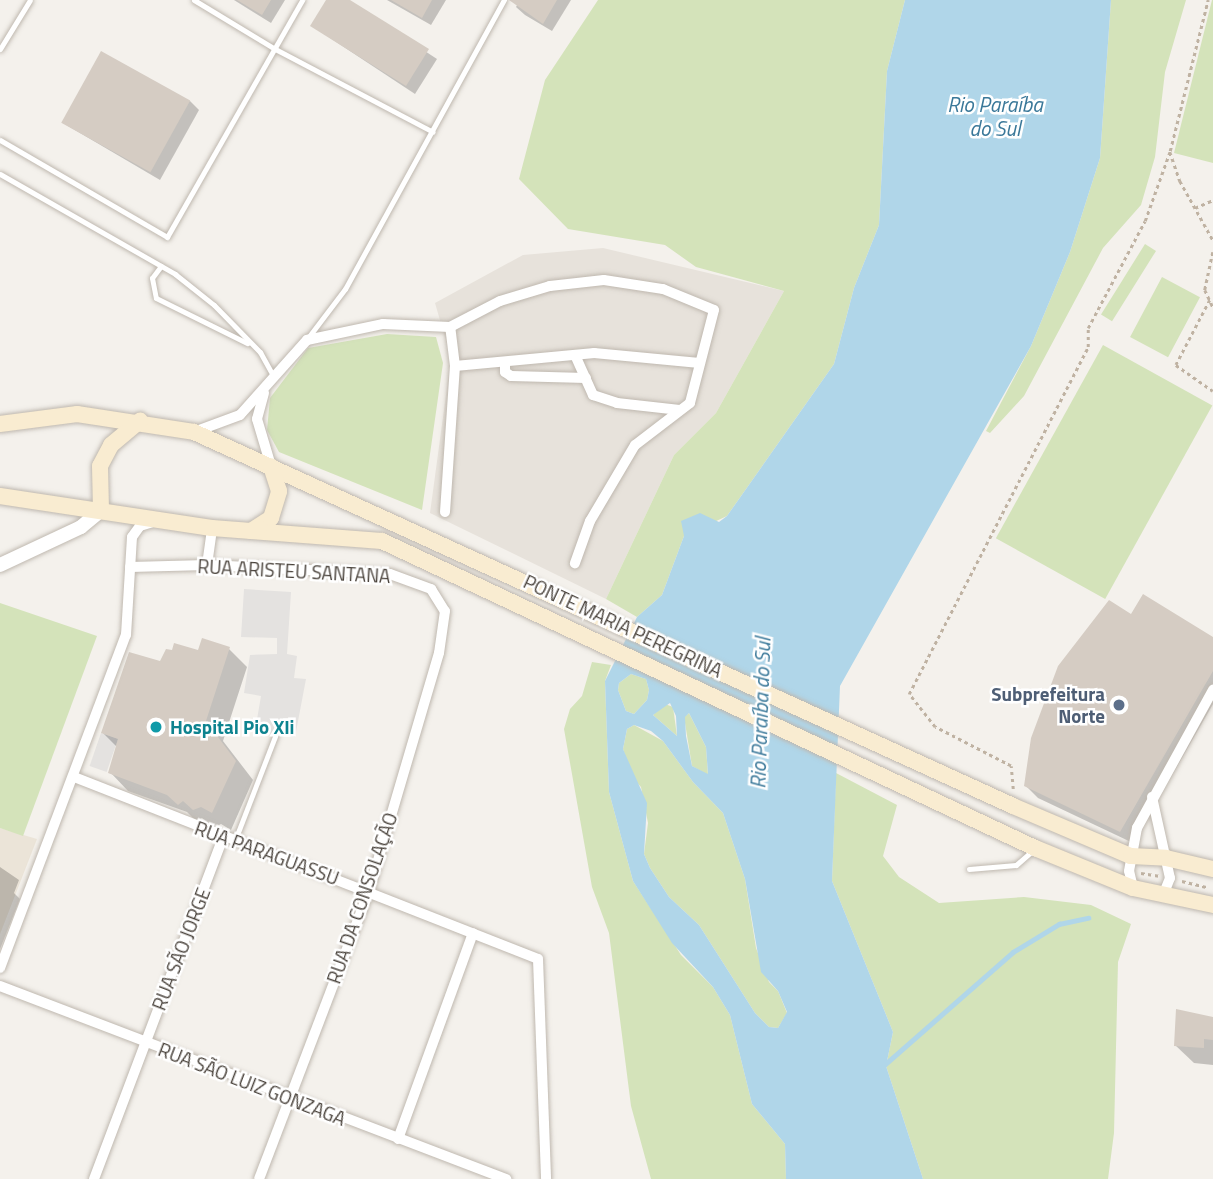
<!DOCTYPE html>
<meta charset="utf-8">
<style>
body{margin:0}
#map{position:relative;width:1213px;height:1179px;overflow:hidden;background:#f4f1ec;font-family:"Titillium Web",sans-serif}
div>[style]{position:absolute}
.residential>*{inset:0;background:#e7e2db}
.education>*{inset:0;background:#ebe4d8}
.green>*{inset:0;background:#d4e3ba;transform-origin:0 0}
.parking>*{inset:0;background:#e4e2e0;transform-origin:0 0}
.water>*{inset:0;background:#b0d6e9}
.shadow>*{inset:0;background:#0003}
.stream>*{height:4.5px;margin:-2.25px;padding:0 2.25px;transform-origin:2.25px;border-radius:2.25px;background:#b0d6e9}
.building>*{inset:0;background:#d5ccc3;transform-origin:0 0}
.path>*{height:2.5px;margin-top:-1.25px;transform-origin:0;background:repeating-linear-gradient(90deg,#bfb2a2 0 3.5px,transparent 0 7px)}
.roads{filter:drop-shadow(0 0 2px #bfb8af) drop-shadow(0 0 2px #bfb8af)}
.service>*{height:5px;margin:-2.5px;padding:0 2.5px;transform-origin:2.5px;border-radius:2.5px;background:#fff}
.minor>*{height:10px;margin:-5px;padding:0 5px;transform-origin:5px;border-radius:5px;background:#fff}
.tertiary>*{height:14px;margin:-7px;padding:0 7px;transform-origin:7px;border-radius:7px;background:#fff}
.secondary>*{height:16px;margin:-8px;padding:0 8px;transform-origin:8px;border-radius:8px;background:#f9ecd1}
.dots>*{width:19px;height:19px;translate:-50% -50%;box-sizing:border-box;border:4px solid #fff;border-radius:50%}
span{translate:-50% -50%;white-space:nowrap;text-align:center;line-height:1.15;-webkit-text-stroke:5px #fff;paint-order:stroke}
.street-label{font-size:19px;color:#48413a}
.service-label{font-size:19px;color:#4e5e75;font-weight:700}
.right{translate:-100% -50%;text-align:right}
.culture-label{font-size:19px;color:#0d838f;font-weight:700}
.left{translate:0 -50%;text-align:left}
.water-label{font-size:21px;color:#3a7899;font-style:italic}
</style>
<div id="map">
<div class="residential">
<div style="clip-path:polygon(603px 248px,784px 291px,716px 413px,674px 455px,606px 599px,430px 513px,451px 358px,435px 303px,523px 255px)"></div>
</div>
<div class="education">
<div style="clip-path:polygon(0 828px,37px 839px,0 934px)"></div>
</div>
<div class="green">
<div style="clip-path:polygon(598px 0,905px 0,887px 71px,879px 225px,854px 288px,834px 364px,727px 516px,684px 536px,662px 595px,637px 617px,606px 599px,674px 455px,716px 413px,784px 291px,696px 267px,665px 245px,568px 229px,519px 179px,545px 80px)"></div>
<div style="clip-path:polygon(1111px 0,1186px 0,1165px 72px,1155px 157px,1141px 205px,1103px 248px,1024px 396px,990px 433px,986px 431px,1031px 346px,1070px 252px,1100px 158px)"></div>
<div style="clip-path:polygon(1212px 0,1213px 0,1213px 163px,1174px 153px)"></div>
<div style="left:1145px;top:244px;width:13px;height:83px;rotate:32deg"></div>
<div style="left:1162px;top:277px;width:43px;height:68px;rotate:28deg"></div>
<div style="clip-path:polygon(387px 334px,436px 337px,443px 363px,422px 510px,279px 452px,267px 430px,270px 398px,308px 348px)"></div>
<div style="left:1103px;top:345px;width:125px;height:221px;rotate:29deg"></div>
<div style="clip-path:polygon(0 603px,97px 636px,23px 836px,0 828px)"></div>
<div style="clip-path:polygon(592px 662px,611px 665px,605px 681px,609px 792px,633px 881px,681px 955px,713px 987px,730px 1015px,752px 1104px,785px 1144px,786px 1179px,651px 1179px,631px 1106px,609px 933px,592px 887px,564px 729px,570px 709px,582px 696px)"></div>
<div style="clip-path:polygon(631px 674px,646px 679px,649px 690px,647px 700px,634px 714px,626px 711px,618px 690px,619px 683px)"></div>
<div style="clip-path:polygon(665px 704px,673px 707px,677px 736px,653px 715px)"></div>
<div style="clip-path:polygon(689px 713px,706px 747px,708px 775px,692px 766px,684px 717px)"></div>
<div style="clip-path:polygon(634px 725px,663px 741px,693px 782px,723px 813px,745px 879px,756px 948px,769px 982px,778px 991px,787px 1013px,778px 1028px,769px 1027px,755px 1013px,699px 925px,669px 897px,650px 868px,644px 854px,648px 823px,641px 787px,632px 777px,623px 749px,627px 729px)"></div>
<div style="clip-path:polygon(836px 773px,897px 805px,883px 856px,899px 877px,939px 903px,1024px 897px,1091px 905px,1131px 924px,1118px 962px,1114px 1133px,1108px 1179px,923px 1179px,886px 1066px,893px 1032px,832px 881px)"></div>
</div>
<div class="parking">
<div style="clip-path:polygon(244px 589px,291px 592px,287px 654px,297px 656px,294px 678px,306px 679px,295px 737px,255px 731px,261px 696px,244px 693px,250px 655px,277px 654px,277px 638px,241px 637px)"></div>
<div style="left:101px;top:733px;width:18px;height:35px;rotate:19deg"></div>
</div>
<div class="water">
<div style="clip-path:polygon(evenodd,905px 0,1111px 0,1100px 158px,1070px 252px,1031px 346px,840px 686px,832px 881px,893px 1032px,886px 1066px,923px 1179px,786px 1179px,785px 1144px,752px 1104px,730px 1015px,713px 987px,672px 943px,633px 881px,609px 792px,605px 681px,637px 617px,662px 595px,684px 536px,681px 521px,700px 513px,719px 522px,727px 516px,834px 364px,854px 288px,879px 225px,887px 71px,905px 0,631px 674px,646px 679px,649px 690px,647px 700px,634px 714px,626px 711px,618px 690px,619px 683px,631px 674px,905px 0,670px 703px,676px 716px,677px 736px,653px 715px,670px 703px,905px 0,689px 713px,706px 747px,708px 774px,692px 766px,686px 736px,685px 717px,689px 713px,905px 0,634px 725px,651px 731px,663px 741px,693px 782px,723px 813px,745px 879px,761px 972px,778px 991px,787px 1012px,778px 1028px,769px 1027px,755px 1013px,699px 925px,669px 897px,650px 868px,644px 854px,647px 803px,623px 749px,627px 729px,634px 725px)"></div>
</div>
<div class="shadow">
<div style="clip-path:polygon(234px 0,285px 0,271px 23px)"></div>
<div style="clip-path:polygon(329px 0,347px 0,437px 59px,415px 94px,312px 26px)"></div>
<div style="clip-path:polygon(387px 0,446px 0,431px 25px)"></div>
<div style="clip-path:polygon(520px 0,571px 0,552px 31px,525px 15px,516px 7px)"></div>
<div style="clip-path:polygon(190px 101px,199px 110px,160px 180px,63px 123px)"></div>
<div style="clip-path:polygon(1132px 616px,1213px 639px,1213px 704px,1133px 843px,1038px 798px,1026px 786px)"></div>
<div style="clip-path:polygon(229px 649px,247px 667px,223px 741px,253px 780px,231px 830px,221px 824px,213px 828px,202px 818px,197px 822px,187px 812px,128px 791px,110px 772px,117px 747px,103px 733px,161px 664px)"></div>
<div style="clip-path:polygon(0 867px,19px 880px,14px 893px,20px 899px,0 949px)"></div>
<div style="clip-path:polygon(1178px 1011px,1213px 1019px,1213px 1065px,1194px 1063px,1175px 1045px)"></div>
</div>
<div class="stream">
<div style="left:882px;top:1067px;width:174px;rotate:-41.3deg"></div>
<div style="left:1013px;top:952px;width:54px;rotate:-31.3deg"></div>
<div style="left:1059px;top:924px;width:30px;rotate:-12deg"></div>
</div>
<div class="building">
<div style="clip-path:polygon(237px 0,271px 0,262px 15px)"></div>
<div style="clip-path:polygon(326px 0,350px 0,429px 49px,406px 86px,310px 26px)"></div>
<div style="clip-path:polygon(391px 0,432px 0,422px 18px)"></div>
<div style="clip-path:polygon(509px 0,557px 0,543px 24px)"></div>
<div style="left:101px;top:51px;width:102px;height:82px;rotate:29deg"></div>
<div style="clip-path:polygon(1143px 594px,1213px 637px,1213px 671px,1120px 832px,1024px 786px,1031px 738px,1058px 666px,1109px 600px,1131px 614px)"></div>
<div style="clip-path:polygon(202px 638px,230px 647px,206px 721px,236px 761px,212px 813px,201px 807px,193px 810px,183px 801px,178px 805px,167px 795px,108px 773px,118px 739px,101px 733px,129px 652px,160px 661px,166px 649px,172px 650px,174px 643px,198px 650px)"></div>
<div style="clip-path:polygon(1176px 1009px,1213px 1017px,1213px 1040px,1204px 1039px,1204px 1048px,1174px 1046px)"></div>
</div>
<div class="path">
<div style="left:1170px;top:152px;width:31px;rotate:71deg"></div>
<div style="left:1180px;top:181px;width:68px;rotate:60.8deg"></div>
<div style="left:1195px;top:208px;width:20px;rotate:-24deg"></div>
<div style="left:1213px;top:252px;width:39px;rotate:102deg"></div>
<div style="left:1205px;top:290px;width:19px;rotate:65deg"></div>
<div style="left:1210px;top:300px;width:73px;rotate:117.6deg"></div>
<div style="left:1176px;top:365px;width:45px;rotate:35.1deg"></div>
<div style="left:1013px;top:789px;width:23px;rotate:-95deg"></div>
<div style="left:1011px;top:766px;width:85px;rotate:-152.8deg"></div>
<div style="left:935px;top:727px;width:42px;rotate:-128.2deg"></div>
<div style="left:909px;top:694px;width:390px;rotate:-62.7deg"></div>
<div style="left:1088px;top:347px;width:19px;rotate:-90deg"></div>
<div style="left:1088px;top:328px;width:121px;rotate:-62deg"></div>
<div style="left:1145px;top:221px;width:74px;rotate:-70.3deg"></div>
<div style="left:1170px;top:151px;width:156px;rotate:-75.9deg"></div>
<div style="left:1141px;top:873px;width:18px;rotate:9deg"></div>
<div style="left:1182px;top:881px;width:25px;rotate:14deg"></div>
</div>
<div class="roads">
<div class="service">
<div style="left:194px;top:0;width:95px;rotate:31.2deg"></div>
<div style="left:275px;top:49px;width:178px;rotate:27.7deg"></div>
<div style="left:0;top:49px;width:57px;rotate:-58.5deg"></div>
<div style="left:0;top:140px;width:193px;rotate:30.1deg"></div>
<div style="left:167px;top:237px;width:273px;rotate:-60.3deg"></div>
<div style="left:0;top:174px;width:202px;rotate:29.7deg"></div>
<div style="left:175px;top:274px;width:50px;rotate:38.5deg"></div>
<div style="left:214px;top:305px;width:66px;rotate:45.6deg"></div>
<div style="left:260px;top:352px;width:29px;rotate:61deg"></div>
<div style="left:161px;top:266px;width:15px;rotate:127deg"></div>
<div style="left:152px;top:278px;width:20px;rotate:79deg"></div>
<div style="left:156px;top:298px;width:102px;rotate:26.3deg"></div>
<div style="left:307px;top:339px;width:63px;rotate:-52.8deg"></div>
<div style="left:345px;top:289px;width:330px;rotate:-61.2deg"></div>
<div style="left:235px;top:840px;width:114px;rotate:-68.9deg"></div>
<div style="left:969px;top:869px;width:47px;rotate:-4.9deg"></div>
<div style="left:1016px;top:865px;width:23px;rotate:-41deg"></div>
</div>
<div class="minor">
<div style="left:575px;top:355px;width:44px;rotate:65.8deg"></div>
<div style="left:593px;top:395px;width:25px;rotate:18deg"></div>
<div style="left:617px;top:403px;width:63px;rotate:6.3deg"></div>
<div style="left:505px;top:362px;width:10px;rotate:90deg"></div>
<div style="left:505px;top:372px;width:7px;rotate:34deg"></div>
<div style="left:511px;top:376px;width:75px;rotate:1.5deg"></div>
<div style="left:455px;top:366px;width:140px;rotate:-5.3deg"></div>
<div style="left:594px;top:353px;width:106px;rotate:5.4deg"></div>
<div style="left:264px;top:393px;width:27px;rotate:105deg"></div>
<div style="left:257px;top:419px;width:49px;rotate:73.4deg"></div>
<div style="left:194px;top:432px;width:49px;rotate:-20.3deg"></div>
<div style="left:240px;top:415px;width:101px;rotate:-48.2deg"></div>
<div style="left:307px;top:340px;width:78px;rotate:-11.9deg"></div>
<div style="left:383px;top:324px;width:67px;rotate:2.6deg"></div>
<div style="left:450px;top:327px;width:56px;rotate:-27.5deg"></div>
<div style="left:500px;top:301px;width:52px;rotate:-16.7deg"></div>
<div style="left:550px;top:286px;width:54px;rotate:-6.3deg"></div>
<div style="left:604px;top:280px;width:60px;rotate:8.7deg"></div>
<div style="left:663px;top:289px;width:55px;rotate:22.4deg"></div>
<div style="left:714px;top:310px;width:96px;rotate:104.5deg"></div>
<div style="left:690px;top:403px;width:69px;rotate:142.6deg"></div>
<div style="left:635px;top:445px;width:88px;rotate:120.6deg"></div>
<div style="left:590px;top:521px;width:45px;rotate:109.7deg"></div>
<div style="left:445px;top:512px;width:146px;rotate:-86.1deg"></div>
<div style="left:455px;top:366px;width:39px;rotate:-97deg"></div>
<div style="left:207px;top:565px;width:37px;rotate:-82deg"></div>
<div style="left:130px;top:567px;width:77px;rotate:-1.5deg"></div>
<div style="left:207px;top:565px;width:183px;rotate:2.8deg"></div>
<div style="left:390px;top:574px;width:44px;rotate:20.1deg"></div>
<div style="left:431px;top:589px;width:26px;rotate:58deg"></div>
<div style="left:445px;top:611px;width:42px;rotate:98.1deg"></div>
<div style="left:439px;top:653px;width:248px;rotate:106.4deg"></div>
<div style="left:369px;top:891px;width:308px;rotate:110.9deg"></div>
<div style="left:74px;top:777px;width:498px;rotate:21.4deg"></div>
<div style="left:538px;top:959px;width:220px;rotate:87.9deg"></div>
<div style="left:1152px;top:797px;width:83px;rotate:77.5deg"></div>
<div style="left:1170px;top:878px;width:18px;rotate:112deg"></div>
<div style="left:1133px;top:888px;width:17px;rotate:-103deg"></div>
<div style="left:1129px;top:871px;width:44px;rotate:-79.5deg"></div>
<div style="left:1137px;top:828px;width:158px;rotate:-61.2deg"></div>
<div style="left:0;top:968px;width:356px;rotate:-69.3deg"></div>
<div style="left:126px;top:635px;width:98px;rotate:-86.5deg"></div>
<div style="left:132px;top:537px;width:14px;rotate:-54deg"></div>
<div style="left:140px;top:526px;width:17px;rotate:-17deg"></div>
<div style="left:0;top:986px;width:542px;rotate:20.88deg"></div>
<div style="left:398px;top:1139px;width:219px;rotate:-70deg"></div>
<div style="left:94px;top:1179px;width:365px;rotate:-69.3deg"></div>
</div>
<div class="tertiary">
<div style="left:0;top:565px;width:89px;rotate:-25.1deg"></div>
<div style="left:81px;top:527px;width:26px;rotate:-40deg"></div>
</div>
<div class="secondary">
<div style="left:0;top:424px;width:78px;rotate:-7.4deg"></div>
<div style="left:77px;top:414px;width:118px;rotate:8.7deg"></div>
<div style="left:194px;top:432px;width:900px;rotate:24.54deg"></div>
<div style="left:1013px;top:806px;width:128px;rotate:23deg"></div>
<div style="left:1131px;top:856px;width:35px;rotate:3deg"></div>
<div style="left:1166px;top:858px;width:48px;rotate:13.2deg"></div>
<div style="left:0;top:496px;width:214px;rotate:8.6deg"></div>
<div style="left:212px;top:528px;width:170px;rotate:4.4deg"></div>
<div style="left:382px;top:541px;width:722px;rotate:25.18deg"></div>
<div style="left:1035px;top:848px;width:106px;rotate:22.2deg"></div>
<div style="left:1133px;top:888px;width:82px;rotate:12deg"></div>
<div style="left:101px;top:510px;width:44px;rotate:-91.3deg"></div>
<div style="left:100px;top:466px;width:24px;rotate:-62deg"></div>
<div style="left:111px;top:445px;width:38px;rotate:-40deg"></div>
<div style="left:251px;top:531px;width:24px;rotate:-33deg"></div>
<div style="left:271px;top:518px;width:28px;rotate:-73deg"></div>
<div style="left:279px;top:491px;width:26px;rotate:-108deg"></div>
</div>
</div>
<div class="dots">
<div style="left:1119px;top:705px;background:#5c6f8a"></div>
<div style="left:156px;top:727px;background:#0f9aa8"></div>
</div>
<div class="street-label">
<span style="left:294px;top:571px;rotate:3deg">RUA ARISTEU SANTANA</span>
<span style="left:623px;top:626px;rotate:25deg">PONTE MARIA PEREGRINA</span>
<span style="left:267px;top:853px;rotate:20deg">RUA PARAGUASSU</span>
<span style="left:362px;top:898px;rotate:-71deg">RUA DA CONSOLAÇÃO</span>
<span style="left:181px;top:949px;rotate:-69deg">RUA SÃO JORGE</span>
<span style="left:252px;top:1084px;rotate:21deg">RUA SÃO LUIZ GONZAGA</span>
</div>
<div class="service-label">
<span class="right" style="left:1105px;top:705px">Subprefeitura<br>Norte</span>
</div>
<div class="culture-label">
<span class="left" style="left:170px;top:727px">Hospital Pio XIi</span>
</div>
<div class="water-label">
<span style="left:995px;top:116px">Rio Paraíba<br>do Sul</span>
<span style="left:760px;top:713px;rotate:-88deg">Rio Paraíba do Sul</span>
</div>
</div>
